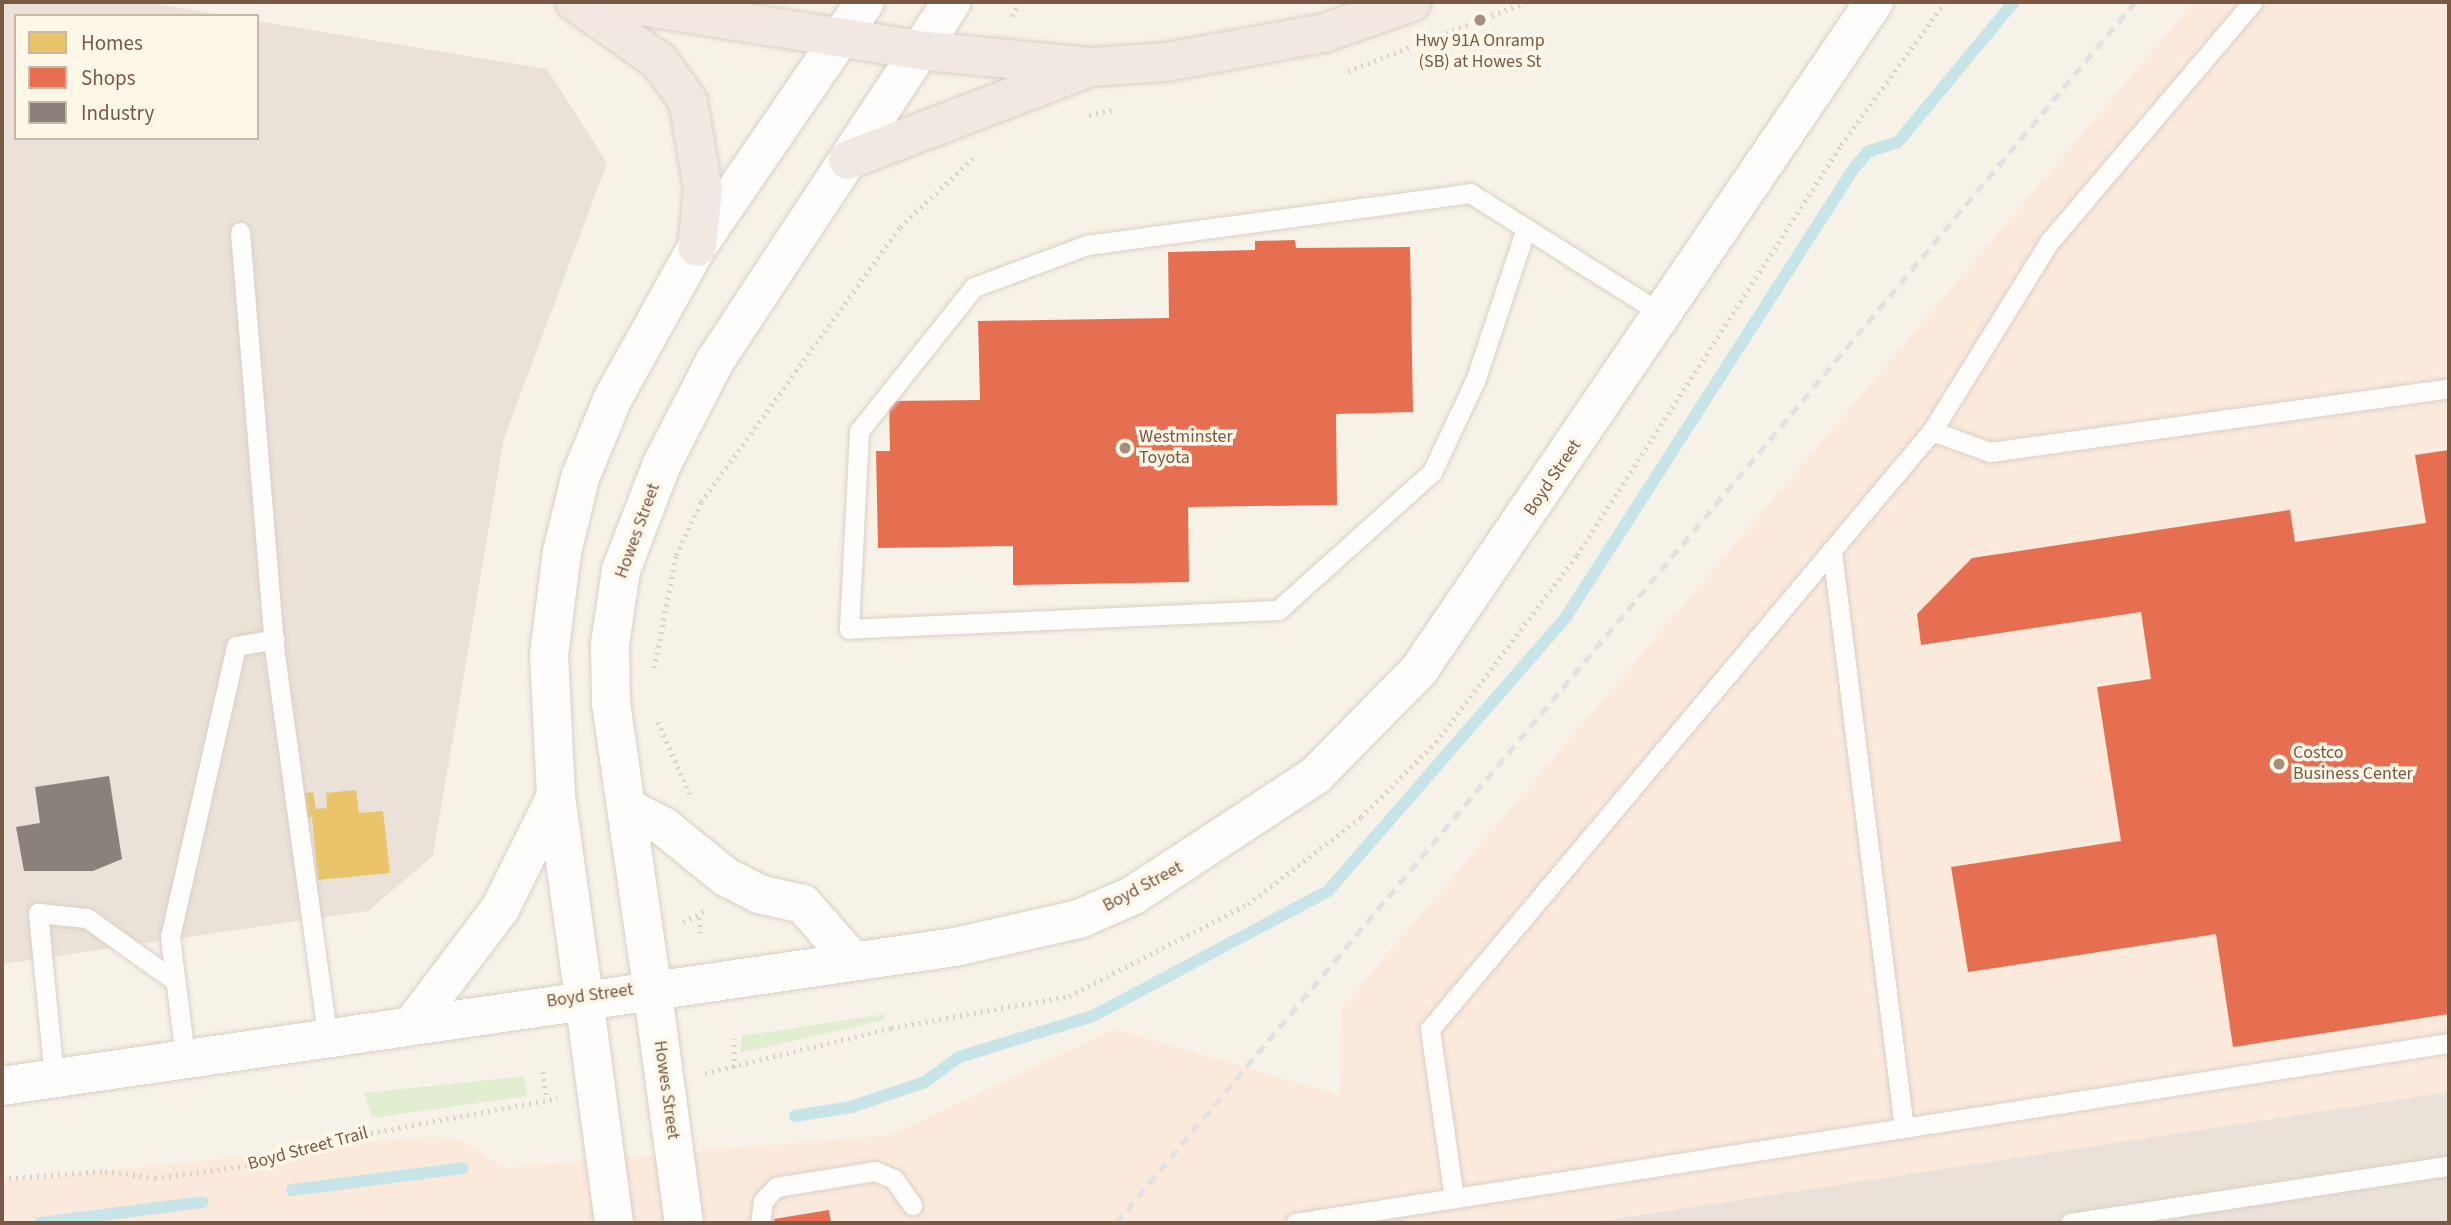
<!DOCTYPE html>
<style>
body{margin:0}
#map{position:relative;width:2451px;height:1225px;overflow:hidden;background:#f7f2e7;font-family:"Source Sans 3",sans-serif}
div>[style]{position:absolute}
.commercial>*{inset:0;background:#fbe9dc}
.industrial>*{inset:0;background:#eae2d8}
.green>*{inset:0;background:#e1efd0}
.homes>*{inset:0;background:#e9c46a}
.shops>*{inset:0;background:#e76f51}
.industry>*{inset:0;background:#8a817c}
.stream>*{height:12px;margin:-6px;padding:0 6px;transform-origin:6px;border-radius:6px;background:#c7e5e9}
.path>*{height:4.5px;margin-top:-2.25px;transform-origin:0;background:repeating-linear-gradient(90deg,#dad2cb 0 2px,transparent 0 7px)}
.roads{filter:drop-shadow(0 0 2px #d9cfc5) drop-shadow(0 0 2px #d9cfc5)}
.lane>*{height:19px;margin:-9.5px;padding:0 9.5px;transform-origin:9.5px;border-radius:9.5px;background:#fefdfb}
.street>*{height:38px;margin:-19px;padding:0 19px;transform-origin:19px;border-radius:19px;background:#fefdfb}
.secondary>*{height:38px;margin:-19px;padding:0 19px;transform-origin:19px;border-radius:19px;background:#fefdfb}
.highway>*{height:38px;margin:-19px;padding:0 19px;transform-origin:19px;border-radius:19px;background:#f2e8e2}
.rail>*{height:5px;margin-top:-2.5px;transform-origin:0;background:repeating-linear-gradient(90deg,#e4e1e4 0 10px,transparent 0 17px)}
.dots>*{width:19px;height:19px;translate:-50% -50%;box-sizing:border-box;border:4px solid #fff7e8;border-radius:50%}
span{translate:-50% -50%;white-space:nowrap;text-align:center;line-height:1.15;-webkit-text-stroke:7px #fff7e8;paint-order:stroke}
.poi-label{font-size:18px;color:#785945}
.left{translate:0 -50%;text-align:left}
.street-label{font-size:18px;color:#785945}
.frame{position:absolute;inset:0;border:4px solid #785945;pointer-events:none}
.legend{position:absolute;left:14px;top:14px;width:245px;height:126px;box-sizing:border-box;background:#fff7e8;border:2px solid #c9b8a7;margin:0;padding:9px 12px;list-style:none;font-size:21px;color:#785945}
.legend li{display:flex;align-items:center;gap:14px;height:35px}
.legend b{width:35px;border:2px solid #c9b8a7}
</style>
<div id="map">
<div class="commercial">
<div style="clip-path:polygon(2194px 2px,2449px 2px,2449px 1092px,1588px 1223px,2px 1223px,2px 1182px,433px 1136px,461px 1140px,504px 1168px,891px 1135px,1115px 1029px,1340px 1095px,1342px 1008px)"></div>
</div>
<div class="industrial">
<div style="clip-path:polygon(2px 2px,145px 2px,228px 16px,16px 16px,16px 138px,257px 138px,257px 21px,547px 69px,607px 163px,504px 438px,433px 856px,368px 911px,2px 964px)"></div>
<div style="clip-path:polygon(2449px 1092px,2449px 1223px,1588px 1223px)"></div>
</div>
<div class="green">
<div style="clip-path:polygon(884px 1014px,885px 1020px,740px 1053px,742px 1036px)"></div>
<div style="clip-path:polygon(523px 1076px,528px 1096px,372px 1118px,364px 1093px)"></div>
</div>
<div class="homes">
<div style="clip-path:polygon(356px 790px,359px 813px,383px 811px,390px 873px,318px 880px,312px 817px,305px 818px,302px 794px,313px 792px,316px 809px,327px 808px,326px 793px)"></div>
</div>
<div class="shops">
<div style="clip-path:polygon(1295px 240px,1296px 248px,1410px 247px,1413px 412px,1336px 414px,1337px 505px,1188px 507px,1189px 582px,1013px 585px,1013px 546px,878px 548px,876px 451px,890px 451px,889px 401px,980px 400px,978px 321px,1169px 318px,1168px 252px,1255px 250px,1255px 241px)"></div>
<div style="clip-path:polygon(2449px 450px,2449px 1014px,2233px 1047px,2216px 934px,1968px 972px,1951px 867px,2121px 841px,2097px 687px,2151px 679px,2141px 612px,1921px 645px,1917px 614px,1972px 558px,2290px 510px,2295px 542px,2426px 523px,2415px 455px)"></div>
<div style="clip-path:polygon(829px 1210px,831px 1223px,775px 1223px,774px 1219px)"></div>
</div>
<div class="industry">
<div style="clip-path:polygon(109px 776px,122px 859px,93px 871px,24px 871px,16px 827px,40px 823px,35px 787px)"></div>
</div>
<div class="stream">
<div style="left:795px;top:1116px;width:57px;rotate:-9.1deg"></div>
<div style="left:851px;top:1107px;width:78px;rotate:-18.7deg"></div>
<div style="left:925px;top:1082px;width:42px;rotate:-36.3deg"></div>
<div style="left:959px;top:1057px;width:140px;rotate:-17deg"></div>
<div style="left:1093px;top:1016px;width:266px;rotate:-28deg"></div>
<div style="left:1328px;top:891px;width:363px;rotate:-49deg"></div>
<div style="left:1566px;top:617px;width:533px;rotate:-57.32deg"></div>
<div style="left:1854px;top:168px;width:23px;rotate:-49deg"></div>
<div style="left:1869px;top:151px;width:30px;rotate:-17deg"></div>
<div style="left:1898px;top:142px;width:182px;rotate:-50.4deg"></div>
<div style="left:292px;top:1190px;width:172px;rotate:-7.3deg"></div>
<div style="left:40px;top:1223px;width:164px;rotate:-7.3deg"></div>
</div>
<div class="path">
<div style="left:1012px;top:16px;width:16px;rotate:-60deg"></div>
<div style="left:1348px;top:71px;width:191px;rotate:-21.2deg"></div>
<div style="left:1089px;top:115px;width:23px;rotate:-13deg"></div>
<div style="left:654px;top:668px;width:115px;rotate:-79deg"></div>
<div style="left:676px;top:555px;width:59px;rotate:-64.7deg"></div>
<div style="left:701px;top:502px;width:339px;rotate:-54.1deg"></div>
<div style="left:900px;top:227px;width:100px;rotate:-43.4deg"></div>
<div style="left:658px;top:722px;width:79px;rotate:66deg"></div>
<div style="left:699px;top:918px;width:15px;rotate:82deg"></div>
<div style="left:683px;top:922px;width:25px;rotate:-27deg"></div>
<div style="left:734px;top:1068px;width:29px;rotate:-90deg"></div>
<div style="left:543px;top:1072px;width:28px;rotate:82deg"></div>
<div style="left:705px;top:1073px;width:191px;rotate:-13.6deg"></div>
<div style="left:891px;top:1028px;width:181px;rotate:-10.2deg"></div>
<div style="left:1069px;top:996px;width:201px;rotate:-27.2deg"></div>
<div style="left:1248px;top:904px;width:143px;rotate:-37.6deg"></div>
<div style="left:1361px;top:817px;width:106px;rotate:-45deg"></div>
<div style="left:1436px;top:742px;width:234px;rotate:-53deg"></div>
<div style="left:1577px;top:555px;width:488px;rotate:-57.2deg"></div>
<div style="left:1841px;top:145px;width:177px;rotate:-54deg"></div>
<div style="left:2px;top:1179px;width:103px;rotate:-4.4deg"></div>
<div style="left:105px;top:1171px;width:50px;rotate:8deg"></div>
<div style="left:155px;top:1178px;width:106px;rotate:-7.6deg"></div>
<div style="left:260px;top:1164px;width:46px;rotate:-23.2deg"></div>
<div style="left:302px;top:1146px;width:260px;rotate:-10.6deg"></div>
</div>
<div class="roads">
<div class="lane">
<div style="left:1526px;top:228px;width:161px;rotate:108.4deg"></div>
<div style="left:1475px;top:381px;width:101px;rotate:115.3deg"></div>
<div style="left:1432px;top:472px;width:207px;rotate:138.1deg"></div>
<div style="left:1278px;top:610px;width:429px;rotate:177.5deg"></div>
<div style="left:849px;top:629px;width:198px;rotate:-87.1deg"></div>
<div style="left:859px;top:431px;width:184px;rotate:-51.4deg"></div>
<div style="left:974px;top:287px;width:121px;rotate:-20.4deg"></div>
<div style="left:1087px;top:245px;width:387px;rotate:-7.7deg"></div>
<div style="left:1470px;top:193px;width:227px;rotate:32.2deg"></div>
<div style="left:240px;top:232px;width:416px;rotate:85.3deg"></div>
<div style="left:274px;top:647px;width:391px;rotate:82.2deg"></div>
<div style="left:1932px;top:431px;width:62px;rotate:19.9deg"></div>
<div style="left:1990px;top:452px;width:463px;rotate:-7.9deg"></div>
<div style="left:1832px;top:551px;width:581px;rotate:82.89deg"></div>
<div style="left:185px;top:1056px;width:120px;rotate:-97.2deg"></div>
<div style="left:170px;top:937px;width:298px;rotate:-77.2deg"></div>
<div style="left:236px;top:646px;width:39px;rotate:-10deg"></div>
<div style="left:54px;top:1077px;width:165px;rotate:-95.6deg"></div>
<div style="left:38px;top:913px;width:49px;rotate:5.8deg"></div>
<div style="left:87px;top:918px;width:108px;rotate:35.6deg"></div>
<div style="left:1454px;top:1198px;width:171px;rotate:-98.1deg"></div>
<div style="left:1430px;top:1029px;width:781px;rotate:-49.99deg"></div>
<div style="left:1932px;top:431px;width:224px;rotate:-58.2deg"></div>
<div style="left:2050px;top:241px;width:314px;rotate:-49.7deg"></div>
<div style="left:760px;top:1223px;width:22px;rotate:-82deg"></div>
<div style="left:763px;top:1201px;width:19px;rotate:-47deg"></div>
<div style="left:776px;top:1187px;width:100px;rotate:-9.2deg"></div>
<div style="left:875px;top:1171px;width:21px;rotate:23deg"></div>
<div style="left:894px;top:1179px;width:32px;rotate:55deg"></div>
<div style="left:1295px;top:1223px;width:1168px;rotate:-8.87deg"></div>
<div style="left:2070px;top:1223px;width:383px;rotate:-8.6deg"></div>
</div>
<div class="street">
<div style="left:652px;top:987px;width:238px;rotate:82.3deg"></div>
<div style="left:584px;top:998px;width:227px;rotate:82.4deg"></div>
</div>
<div class="secondary">
<div style="left:627px;top:808px;width:40px;rotate:26.6deg"></div>
<div style="left:663px;top:826px;width:81px;rotate:39deg"></div>
<div style="left:726px;top:877px;width:37px;rotate:27deg"></div>
<div style="left:759px;top:894px;width:45px;rotate:12.8deg"></div>
<div style="left:803px;top:904px;width:73px;rotate:48.9deg"></div>
<div style="left:652px;top:987px;width:286px;rotate:-98.2deg"></div>
<div style="left:611px;top:704px;width:60px;rotate:-91deg"></div>
<div style="left:610px;top:644px;width:75px;rotate:-81.5deg"></div>
<div style="left:621px;top:570px;width:114px;rotate:-68.9deg"></div>
<div style="left:662px;top:464px;width:116px;rotate:-62.8deg"></div>
<div style="left:715px;top:361px;width:430px;rotate:-56.6deg"></div>
<div style="left:584px;top:998px;width:204px;rotate:-97.9deg"></div>
<div style="left:556px;top:796px;width:141px;rotate:-92.8deg"></div>
<div style="left:549px;top:655px;width:104px;rotate:-82.8deg"></div>
<div style="left:562px;top:552px;width:76px;rotate:-76.3deg"></div>
<div style="left:580px;top:478px;width:87px;rotate:-67.6deg"></div>
<div style="left:613px;top:398px;width:173px;rotate:-60.9deg"></div>
<div style="left:697px;top:247px;width:297px;rotate:-55.6deg"></div>
<div style="left:415px;top:1021px;width:141px;rotate:-52.8deg"></div>
<div style="left:500px;top:909px;width:126px;rotate:-63.6deg"></div>
<div style="left:2px;top:1086px;width:963px;rotate:-8.3deg"></div>
<div style="left:955px;top:947px;width:127px;rotate:-12.7deg"></div>
<div style="left:1079px;top:919px;width:58px;rotate:-23.5deg"></div>
<div style="left:1132px;top:896px;width:219px;rotate:-33.3deg"></div>
<div style="left:1315px;top:776px;width:148px;rotate:-45.5deg"></div>
<div style="left:1419px;top:670px;width:808px;rotate:-55.74deg"></div>
</div>
<div class="highway">
<div style="left:575px;top:2px;width:103px;rotate:35.1deg"></div>
<div style="left:659px;top:61px;width:49px;rotate:54.1deg"></div>
<div style="left:688px;top:101px;width:89px;rotate:80.3deg"></div>
<div style="left:703px;top:189px;width:58px;rotate:95.9deg"></div>
<div style="left:615px;top:2px;width:314px;rotate:9deg"></div>
<div style="left:925px;top:51px;width:166px;rotate:5.5deg"></div>
<div style="left:1090px;top:67px;width:77px;rotate:-3.7deg"></div>
<div style="left:1167px;top:62px;width:160px;rotate:-10.5deg"></div>
<div style="left:1324px;top:33px;width:93px;rotate:-19.4deg"></div>
<div style="left:848px;top:160px;width:254px;rotate:-21deg"></div>
</div>
</div>
<div class="rail">
<div style="left:1116px;top:1223px;width:1590px;rotate:-50.15deg"></div>
</div>
<div class="dots">
<div style="left:1480px;top:20px;background:#a48f7e"></div>
<div style="left:1125px;top:448px;background:#a48f7e"></div>
<div style="left:2279px;top:764px;background:#a48f7e"></div>
</div>
<div class="poi-label">
<span style="left:1480px;top:52px">Hwy 91A Onramp<br>(SB) at Howes St</span>
<span class="left" style="left:1139px;top:448px">Westminster<br>Toyota</span>
<span class="left" style="left:2293px;top:764px">Costco<br>Business Center</span>
</div>
<div class="street-label">
<span style="left:1553px;top:478px;rotate:-56deg">Boyd Street</span>
<span style="left:638px;top:531px;rotate:-70deg">Howes Street</span>
<span style="left:1143px;top:887px;rotate:-28deg">Boyd Street</span>
<span style="left:590px;top:996px;rotate:-8deg">Boyd Street</span>
<span style="left:666px;top:1090px;rotate:82deg">Howes Street</span>
<span style="left:308px;top:1149px;rotate:-15deg">Boyd Street Trail</span>
</div>
<div class="frame"></div>
<ul class="legend">
<li><b style="height:19px;background:#e9c46a"></b>Homes</li>
<li><b style="height:19px;background:#e76f51"></b>Shops</li>
<li><b style="height:19px;background:#8a817c"></b>Industry</li>
</ul>
</div>
